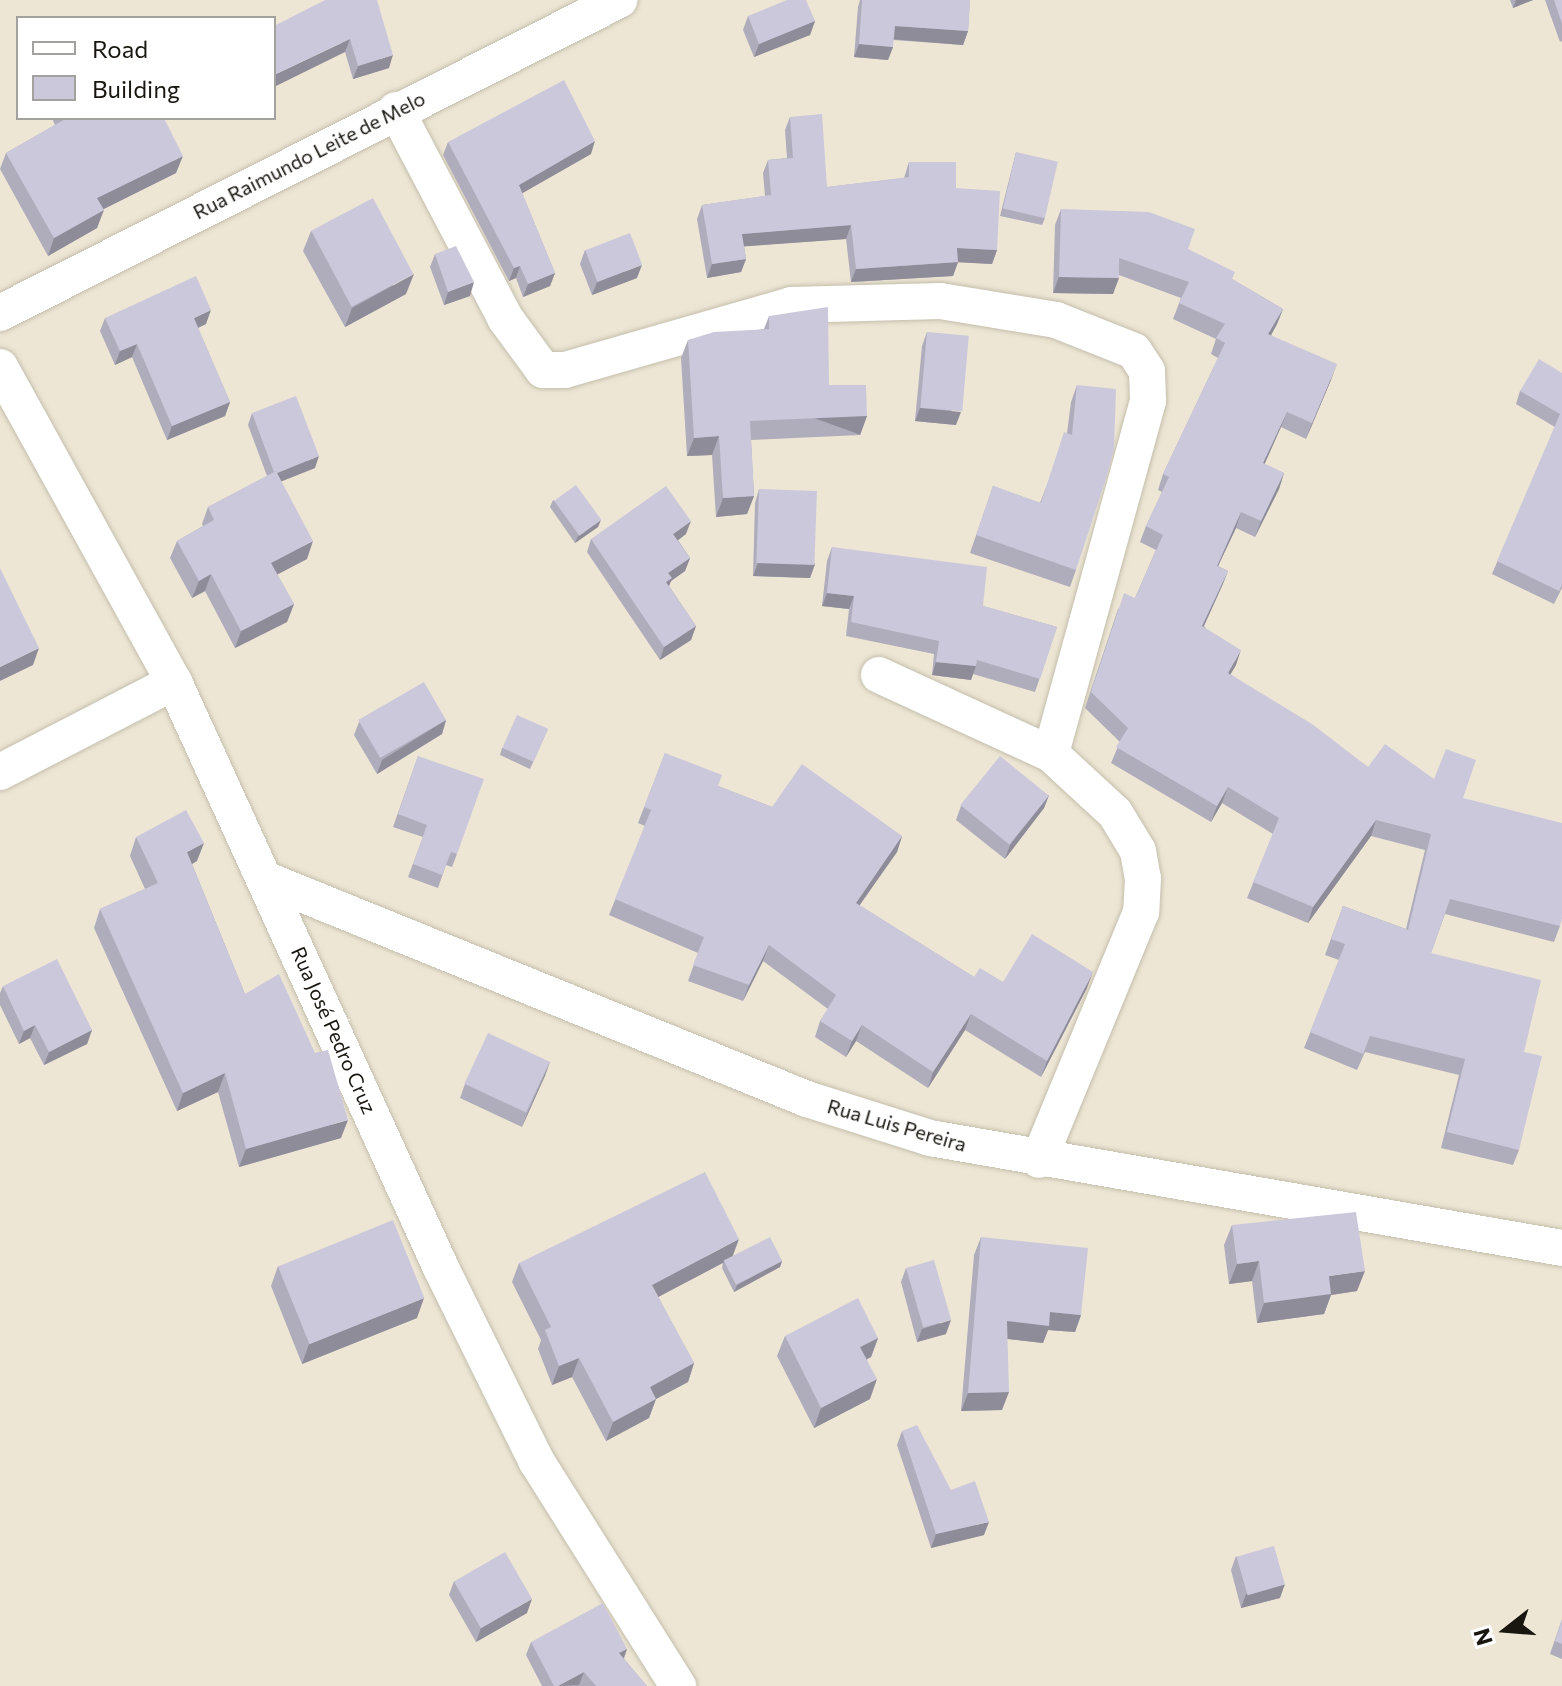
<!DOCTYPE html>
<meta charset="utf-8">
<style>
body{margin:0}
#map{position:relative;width:1562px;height:1686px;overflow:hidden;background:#ede6d4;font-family:Commissioner,sans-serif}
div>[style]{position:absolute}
.roads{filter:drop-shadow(0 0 2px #c4beac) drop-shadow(0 0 2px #c4beac)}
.minor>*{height:36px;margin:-18px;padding:0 18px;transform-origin:18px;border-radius:18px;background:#fff}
.wall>*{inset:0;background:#afacbc}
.shaded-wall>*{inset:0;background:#8f8c99;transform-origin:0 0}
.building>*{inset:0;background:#ccc8db;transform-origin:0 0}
span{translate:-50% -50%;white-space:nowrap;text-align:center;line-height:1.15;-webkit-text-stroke:8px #fff;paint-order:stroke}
.street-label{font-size:20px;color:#191610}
.legend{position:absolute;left:16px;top:16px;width:260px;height:104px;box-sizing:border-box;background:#fff;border:2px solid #a3a29f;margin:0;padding:10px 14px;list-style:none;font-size:24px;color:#191610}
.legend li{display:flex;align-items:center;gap:16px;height:40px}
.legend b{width:40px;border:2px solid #a3a29f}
.north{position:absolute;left:1466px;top:1590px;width:80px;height:80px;-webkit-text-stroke:6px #fff;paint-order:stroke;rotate:253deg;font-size:22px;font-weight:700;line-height:32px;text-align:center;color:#191610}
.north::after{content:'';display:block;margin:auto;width:28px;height:36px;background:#191610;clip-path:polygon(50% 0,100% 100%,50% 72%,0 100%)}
</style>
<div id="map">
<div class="roads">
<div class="minor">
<div style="left:396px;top:110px;width:235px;rotate:62.3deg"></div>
<div style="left:505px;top:318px;width:64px;rotate:53.8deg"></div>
<div style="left:543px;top:370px;width:22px"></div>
<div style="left:565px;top:370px;width:235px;rotate:-16deg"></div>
<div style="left:791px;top:305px;width:149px;rotate:-1.5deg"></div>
<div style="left:940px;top:301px;width:118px;rotate:9.3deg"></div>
<div style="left:1056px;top:320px;width:84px;rotate:21.7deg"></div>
<div style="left:1134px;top:351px;width:24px;rotate:57deg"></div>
<div style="left:1147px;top:371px;width:30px;rotate:88deg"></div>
<div style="left:1148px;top:401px;width:366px;rotate:105.4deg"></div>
<div style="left:0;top:313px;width:694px;rotate:-26.82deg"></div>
<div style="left:0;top:367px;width:360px;rotate:61.1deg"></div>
<div style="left:174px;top:682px;width:644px;rotate:65.5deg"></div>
<div style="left:441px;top:1268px;width:216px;rotate:63.7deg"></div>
<div style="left:537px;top:1462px;width:265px;rotate:57.8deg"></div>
<div style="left:879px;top:675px;width:189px;rotate:24.7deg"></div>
<div style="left:1051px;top:754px;width:87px;rotate:42.7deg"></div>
<div style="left:1115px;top:813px;width:44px;rotate:58.8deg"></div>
<div style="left:1138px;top:851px;width:27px;rotate:80deg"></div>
<div style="left:1143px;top:878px;width:34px;rotate:93deg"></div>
<div style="left:1141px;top:912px;width:268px;rotate:112.4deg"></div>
<div style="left:0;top:772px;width:196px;rotate:-27.3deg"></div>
<div style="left:267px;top:880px;width:583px;rotate:22.08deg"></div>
<div style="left:807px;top:1099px;width:129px;rotate:17.6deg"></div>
<div style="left:930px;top:1138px;width:642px;rotate:9.87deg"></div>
</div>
</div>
<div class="wall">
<div style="clip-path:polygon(325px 0,389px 68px,353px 79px,345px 52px)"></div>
<div style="clip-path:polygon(860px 0,970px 0,968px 31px,963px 45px,893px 40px,893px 47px,888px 60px,854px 57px,858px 7px)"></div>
<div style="clip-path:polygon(1510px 0,1533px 0,1513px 8px)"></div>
<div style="clip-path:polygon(1545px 0,1562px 0,1562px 41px,1560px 42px)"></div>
<div style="clip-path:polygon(748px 16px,815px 21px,810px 35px,754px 57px,743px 30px)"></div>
<div style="clip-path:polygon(790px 117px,827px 187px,904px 178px,909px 162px,956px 188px,997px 250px,992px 264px,958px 262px,953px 276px,851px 282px,846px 239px,744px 246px,746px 259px,741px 272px,707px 278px,697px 219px,702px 205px,765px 196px,763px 173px,768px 160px,787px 158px,785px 130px)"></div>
<div style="clip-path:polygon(52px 118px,164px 118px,176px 173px,103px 209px,97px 228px,48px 256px,0 169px,6px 153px,55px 125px)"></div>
<div style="clip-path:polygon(448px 142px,591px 154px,522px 193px,555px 273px,550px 286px,523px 297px,516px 278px,509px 281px,443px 155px)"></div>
<div style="clip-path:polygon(1016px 152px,1045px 218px,1042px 225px,1000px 216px)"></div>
<div style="clip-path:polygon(1061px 209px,1188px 249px,1232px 279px,1283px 309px,1277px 324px,1271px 335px,1331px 380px,1306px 439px,1281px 427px,1264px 464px,1284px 473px,1279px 489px,1255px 537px,1236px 528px,1218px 566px,1228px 571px,1222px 586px,1204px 626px,1236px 665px,1230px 674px,1368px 767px,1434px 779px,1463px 798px,1560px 926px,1554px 942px,1445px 914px,1431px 953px,1524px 1052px,1519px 1150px,1513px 1165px,1441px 1148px,1459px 1075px,1365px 1052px,1357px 1070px,1304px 1048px,1339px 960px,1325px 955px,1343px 906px,1406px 929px,1425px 850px,1371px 836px,1308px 923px,1247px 898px,1273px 834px,1222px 803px,1211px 822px,1111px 763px,1120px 742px,1085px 708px,1118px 609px,1135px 598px,1156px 550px,1140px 542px,1146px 526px,1162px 492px,1158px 490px,1163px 474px,1218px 358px,1211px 354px,1216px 339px,1173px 319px,1181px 298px,1119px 275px,1113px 294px,1053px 293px,1055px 225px)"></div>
<div style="clip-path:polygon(311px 231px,406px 294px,345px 327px,303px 251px)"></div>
<div style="clip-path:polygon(585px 250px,637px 278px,592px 295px,580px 264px)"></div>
<div style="clip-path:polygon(435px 254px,470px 296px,444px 305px,430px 267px)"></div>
<div style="clip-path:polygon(769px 316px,829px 385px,867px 416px,860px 435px,751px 440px,754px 496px,747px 514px,716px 517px,712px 455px,687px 456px,681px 358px,688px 340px,764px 329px)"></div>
<div style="clip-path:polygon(105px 318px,206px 324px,198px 328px,230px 402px,225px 416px,167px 440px,132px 357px,115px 365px,100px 331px)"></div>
<div style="clip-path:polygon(927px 332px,956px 425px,915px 421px,922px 346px)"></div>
<div style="clip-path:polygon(1562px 373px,1562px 588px,1554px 604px,1492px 574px,1555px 427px,1516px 404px,1520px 391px)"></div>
<div style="clip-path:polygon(1077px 385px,1076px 570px,1070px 587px,970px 553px,993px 486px,1040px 503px,1067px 433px,1071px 402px)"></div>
<div style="clip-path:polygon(252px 413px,315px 468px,281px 481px,307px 559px,277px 574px,294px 604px,287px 622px,235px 648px,205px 591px,192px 598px,170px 558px,177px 541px,203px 526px,202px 524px,208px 507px,267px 476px,248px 425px)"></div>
<div style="clip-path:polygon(759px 489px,815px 564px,810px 578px,753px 576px,755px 503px)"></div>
<div style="clip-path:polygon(553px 500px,598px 527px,575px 543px,550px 507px)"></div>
<div style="clip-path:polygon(686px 534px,678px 540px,690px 558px,685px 571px,671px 581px,669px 586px,696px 626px,691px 640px,660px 660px,587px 552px,591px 539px)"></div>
<div style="clip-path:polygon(832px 547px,983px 606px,1057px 627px,1035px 692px,973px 674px,971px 680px,932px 675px,934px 654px,846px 636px,849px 609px,822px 606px,827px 561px)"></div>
<div style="clip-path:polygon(446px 720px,442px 734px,377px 774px,354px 735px,359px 722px)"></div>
<div style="clip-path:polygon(548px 729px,530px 769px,500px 755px,502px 748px)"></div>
<div style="clip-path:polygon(665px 753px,718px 786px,772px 807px,902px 836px,897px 852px,859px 905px,974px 977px,1003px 982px,1087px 988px,1041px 1077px,965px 1030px,928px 1088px,856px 1041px,846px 1057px,815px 1037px,820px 1021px,828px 1009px,763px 961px,743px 1001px,688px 981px,698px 953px,609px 915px,645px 826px,638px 823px)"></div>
<div style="clip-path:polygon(418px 756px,457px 854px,452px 867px,446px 865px,438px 888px,408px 877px,423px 837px,393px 827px)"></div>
<div style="clip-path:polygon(1049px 795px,1044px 808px,1005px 859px,956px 820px,961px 806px)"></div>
<div style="clip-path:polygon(136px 837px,197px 861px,192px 864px,245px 994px,341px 1138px,239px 1167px,218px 1092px,177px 1111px,94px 928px,100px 909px,145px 889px,130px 856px)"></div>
<div style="clip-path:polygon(3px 986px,92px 1030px,87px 1044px,44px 1065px,30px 1038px,19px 1044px,0 1005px,0 993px)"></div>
<div style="clip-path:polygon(550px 1062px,522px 1127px,460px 1098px,465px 1084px)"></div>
<div style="clip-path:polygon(1232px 1225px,1357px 1291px,1331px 1295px,1324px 1314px,1257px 1323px,1252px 1281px,1229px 1284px,1224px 1245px)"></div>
<div style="clip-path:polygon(981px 1237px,1081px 1315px,1075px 1332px,1048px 1330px,1043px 1343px,1007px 1339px,1002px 1410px,961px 1411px,974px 1255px)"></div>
<div style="clip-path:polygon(733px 1256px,782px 1261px,780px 1267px,734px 1292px,722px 1268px,723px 1263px,658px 1297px,694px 1363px,688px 1382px,656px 1399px,649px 1418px,606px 1441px,572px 1377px,552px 1385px,538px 1349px,541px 1340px,512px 1282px,519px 1263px)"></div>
<div style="clip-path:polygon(278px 1266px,417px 1318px,302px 1364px,271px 1286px)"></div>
<div style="clip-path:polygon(906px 1268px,946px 1334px,917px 1342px,901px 1282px)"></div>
<div style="clip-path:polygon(785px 1336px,878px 1338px,871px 1357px,867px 1359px,870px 1399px,814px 1428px,777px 1356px)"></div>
<div style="clip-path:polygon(902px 1431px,984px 1535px,931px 1548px,897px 1445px)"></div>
<div style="clip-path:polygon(1236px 1556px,1280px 1598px,1241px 1608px,1231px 1570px)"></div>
<div style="clip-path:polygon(454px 1581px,527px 1613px,476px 1642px,449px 1595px)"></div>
<div style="clip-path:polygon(1562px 1619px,1562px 1659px,1550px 1654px)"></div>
<div style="clip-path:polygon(531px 1642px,627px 1649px,624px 1659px,647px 1686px,542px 1686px,526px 1655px)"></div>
</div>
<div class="shaded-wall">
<div style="clip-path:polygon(1516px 0,1533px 0,1513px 8px)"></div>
<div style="clip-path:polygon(815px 21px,810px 35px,754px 57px,759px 44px)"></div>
<div style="clip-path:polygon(895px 26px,968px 31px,963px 45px,890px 39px)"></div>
<div style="clip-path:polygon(350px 39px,345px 52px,274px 87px,274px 75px)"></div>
<div style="clip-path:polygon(859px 44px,893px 47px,888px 60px,854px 57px)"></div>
<div style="clip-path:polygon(393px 55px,389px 68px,353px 79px,358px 66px)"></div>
<div style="clip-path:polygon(595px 141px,591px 154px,514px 198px,519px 185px)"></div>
<div style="clip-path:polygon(183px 156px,176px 173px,90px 216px,97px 198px)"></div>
<div style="clip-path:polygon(104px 210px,97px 228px,48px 256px,54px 238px)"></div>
<div style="clip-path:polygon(851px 225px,846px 239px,737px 247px,742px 234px)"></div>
<div style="clip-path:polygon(957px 248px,997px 250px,992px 264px,953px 262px)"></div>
<div style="clip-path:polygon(746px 259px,741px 272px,707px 278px,712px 264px)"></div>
<div style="clip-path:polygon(958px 262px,953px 276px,851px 282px,856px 269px)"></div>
<div style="clip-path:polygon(642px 265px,637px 278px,592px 295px,597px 282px)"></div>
<div style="clip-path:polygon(520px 266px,516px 278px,509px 281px,514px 268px)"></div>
<div style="clip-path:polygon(555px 273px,550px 286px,523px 297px,528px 284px)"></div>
<div style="clip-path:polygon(414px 274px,406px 294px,345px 327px,352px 308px)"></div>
<div style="clip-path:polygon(1059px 277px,1119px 278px,1113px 294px,1053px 293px)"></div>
<div style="clip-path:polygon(474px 282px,470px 296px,444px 305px,448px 292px)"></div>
<div style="clip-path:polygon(1283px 309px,1277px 324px,1263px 350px,1268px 334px)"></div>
<div style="clip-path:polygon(211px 310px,206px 324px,189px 332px,194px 318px)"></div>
<div style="clip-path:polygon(137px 344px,132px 357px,115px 365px,120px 351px)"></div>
<div style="clip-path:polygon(1337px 364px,1331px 380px,1306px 439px,1312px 423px)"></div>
<div style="clip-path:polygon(230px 402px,225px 416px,167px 440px,172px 426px)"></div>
<div style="clip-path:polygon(920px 408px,961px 412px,956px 425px,915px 421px)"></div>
<div style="clip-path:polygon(1287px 412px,1281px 427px,1258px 479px,1263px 463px)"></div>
<div style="left:867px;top:416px;width:20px;height:117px;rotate:110deg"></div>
<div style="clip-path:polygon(719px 436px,712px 455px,687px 456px,694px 438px)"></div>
<div style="clip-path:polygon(319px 456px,315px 468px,270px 486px,275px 474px)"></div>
<div style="clip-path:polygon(1284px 473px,1279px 489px,1255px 537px,1261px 521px)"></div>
<div style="clip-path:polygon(754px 496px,747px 514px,716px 517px,723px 498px)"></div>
<div style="clip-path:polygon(1241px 512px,1236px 528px,1211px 581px,1217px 566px)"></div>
<div style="clip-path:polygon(601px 520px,598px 527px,575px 543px,578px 536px)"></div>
<div style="clip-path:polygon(691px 521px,686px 534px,669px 547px,673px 534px)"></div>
<div style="clip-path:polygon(313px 541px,307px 559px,265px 581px,271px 563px)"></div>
<div style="clip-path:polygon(690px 558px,685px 571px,671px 581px,667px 591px,662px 595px,668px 573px)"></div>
<div style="clip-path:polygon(758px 563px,815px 564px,810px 578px,753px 576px)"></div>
<div style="clip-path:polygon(1228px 571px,1222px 586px,1197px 641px,1202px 626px)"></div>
<div style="clip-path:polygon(211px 574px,205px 591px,192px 598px,199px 581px)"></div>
<div style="clip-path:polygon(827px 593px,854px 596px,849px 609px,822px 606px)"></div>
<div style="clip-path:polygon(294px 604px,287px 622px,235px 648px,241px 631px)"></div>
<div style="clip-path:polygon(696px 626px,691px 640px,660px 660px,664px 647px)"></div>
<div style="clip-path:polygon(39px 648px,33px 665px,0 681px,0 667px)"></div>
<div style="clip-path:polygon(1241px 650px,1236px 665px,1222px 689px,1228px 673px)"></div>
<div style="clip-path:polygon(936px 662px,976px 666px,971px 680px,932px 675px)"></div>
<div style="clip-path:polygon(446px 720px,442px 734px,377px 774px,382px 760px)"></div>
<div style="clip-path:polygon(1228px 787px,1222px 803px,1211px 822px,1217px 806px)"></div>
<div style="clip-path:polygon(1049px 795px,1044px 808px,1005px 859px,1010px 845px)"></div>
<div style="clip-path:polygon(1376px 820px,1371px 836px,1308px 923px,1313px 907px)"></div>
<div style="clip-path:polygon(902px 836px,897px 852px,850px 919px,856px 903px)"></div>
<div style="clip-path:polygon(204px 843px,197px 861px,180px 871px,187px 852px)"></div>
<div style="clip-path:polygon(769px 945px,763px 961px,743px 1001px,749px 985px)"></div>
<div style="clip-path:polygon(1093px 972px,1087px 988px,1041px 1077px,1047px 1061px)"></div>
<div style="clip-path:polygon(971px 1014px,965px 1030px,928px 1088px,933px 1072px)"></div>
<div style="clip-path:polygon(35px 1025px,30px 1038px,19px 1044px,24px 1031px)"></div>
<div style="clip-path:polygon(862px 1025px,856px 1041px,846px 1057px,852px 1041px)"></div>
<div style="clip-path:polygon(92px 1030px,87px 1044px,44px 1065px,49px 1052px)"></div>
<div style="clip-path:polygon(550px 1062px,545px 1076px,522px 1127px,527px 1114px)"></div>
<div style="clip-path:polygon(225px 1073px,218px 1092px,177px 1111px,183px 1093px)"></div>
<div style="clip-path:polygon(348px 1120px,341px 1138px,239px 1167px,246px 1149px)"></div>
<div style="clip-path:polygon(739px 1239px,732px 1258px,645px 1304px,652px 1285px)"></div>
<div style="clip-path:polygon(782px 1261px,780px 1267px,734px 1292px,737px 1285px)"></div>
<div style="clip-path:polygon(1259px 1261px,1252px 1281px,1229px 1284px,1237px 1264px)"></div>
<div style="clip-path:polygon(1365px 1271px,1357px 1291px,1331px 1295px,1324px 1314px,1257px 1323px,1264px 1303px,1329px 1276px)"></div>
<div style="clip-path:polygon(424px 1298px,417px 1318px,302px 1364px,309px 1344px)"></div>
<div style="clip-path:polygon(1050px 1312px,1081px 1315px,1075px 1332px,1048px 1330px,1043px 1343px,1000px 1338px,1007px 1321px)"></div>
<div style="clip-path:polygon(951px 1320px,946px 1334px,917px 1342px,922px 1329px)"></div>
<div style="clip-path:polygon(878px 1338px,871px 1357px,853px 1367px,860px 1347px)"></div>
<div style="clip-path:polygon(579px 1358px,572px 1377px,552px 1385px,559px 1366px)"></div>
<div style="clip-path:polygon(694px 1363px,688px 1382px,656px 1399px,649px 1418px,606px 1441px,613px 1422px,650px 1387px)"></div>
<div style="clip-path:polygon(877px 1379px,870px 1399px,814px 1428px,821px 1408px)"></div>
<div style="clip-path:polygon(1009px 1392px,1002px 1410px,961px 1411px,968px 1393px)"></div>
<div style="clip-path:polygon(989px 1522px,984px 1535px,931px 1548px,936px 1534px)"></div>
<div style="clip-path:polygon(1285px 1584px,1280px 1598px,1241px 1608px,1246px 1594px)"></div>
<div style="clip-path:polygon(532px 1599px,527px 1613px,476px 1642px,481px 1628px)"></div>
<div style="clip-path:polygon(627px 1649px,622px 1662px,619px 1653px)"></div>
<div style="clip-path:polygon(584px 1672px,579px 1685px,558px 1686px)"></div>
</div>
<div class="building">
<div style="clip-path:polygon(325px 0,377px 0,393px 55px,358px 66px,350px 39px,274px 75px,274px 26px)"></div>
<div style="clip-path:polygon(787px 0,806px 0,815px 21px,759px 44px,748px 16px)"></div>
<div style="clip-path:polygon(862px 0,970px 0,968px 31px,895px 26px,893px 47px,859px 44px)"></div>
<div style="clip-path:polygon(1554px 0,1562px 0,1562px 24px)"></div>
<div style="clip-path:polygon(564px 80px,595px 141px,519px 185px,555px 273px,528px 284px,520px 266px,514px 268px,448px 142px)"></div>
<div style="clip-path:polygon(822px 114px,827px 187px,909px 177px,909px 162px,956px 162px,956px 188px,1000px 191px,997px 250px,957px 248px,958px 262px,856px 269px,851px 225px,742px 234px,746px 259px,712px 264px,702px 205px,771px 195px,768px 160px,793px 158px,790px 117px)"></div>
<div style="clip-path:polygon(67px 118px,164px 118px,183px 156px,97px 198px,104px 210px,54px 238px,6px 153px)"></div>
<div style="left:1016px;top:152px;width:43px;height:58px;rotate:13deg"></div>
<div style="left:373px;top:198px;width:86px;height:70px;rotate:62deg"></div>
<div style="clip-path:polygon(1061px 209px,1149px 212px,1195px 229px,1188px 249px,1235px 272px,1232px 279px,1283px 309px,1268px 334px,1337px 364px,1312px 423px,1287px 412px,1263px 463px,1284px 473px,1261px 521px,1241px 512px,1217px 566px,1228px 571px,1202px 626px,1241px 650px,1228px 673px,1312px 724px,1368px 767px,1385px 744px,1434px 779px,1446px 749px,1476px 760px,1463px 798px,1562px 823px,1562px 919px,1560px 926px,1450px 899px,1431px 953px,1541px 980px,1524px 1052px,1542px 1056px,1519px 1150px,1447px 1132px,1465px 1059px,1370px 1036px,1363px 1054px,1310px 1032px,1345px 944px,1331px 939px,1343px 906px,1408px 930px,1431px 834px,1376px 820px,1313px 907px,1253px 882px,1279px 818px,1228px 787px,1217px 806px,1116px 747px,1128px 728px,1091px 692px,1124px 593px,1135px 598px,1163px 535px,1146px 526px,1169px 477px,1163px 474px,1225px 343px,1216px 338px,1225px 324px,1179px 303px,1189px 282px,1119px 258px,1119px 278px,1059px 277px)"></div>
<div style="left:630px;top:233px;width:34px;height:48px;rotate:69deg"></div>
<div style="clip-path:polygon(456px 246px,474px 282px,448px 292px,435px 254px)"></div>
<div style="clip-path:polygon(196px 276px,211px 310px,194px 318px,230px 402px,172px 426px,137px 344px,120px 351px,105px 318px)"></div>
<div style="clip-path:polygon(828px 307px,829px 385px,866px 385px,867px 416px,750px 421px,754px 496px,723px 498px,719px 436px,694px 438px,688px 340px,714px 332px,769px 329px,769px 316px)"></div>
<div style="left:927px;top:332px;width:42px;height:76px;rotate:5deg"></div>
<div style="clip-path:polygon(1539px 359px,1562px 373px,1562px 585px,1559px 591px,1497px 561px,1560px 414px,1520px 391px)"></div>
<div style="clip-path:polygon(1077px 385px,1116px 389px,1114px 450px,1105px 482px,1076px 570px,976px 535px,993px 486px,1041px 503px,1064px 432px,1072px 435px)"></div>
<div style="clip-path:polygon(296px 396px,319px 456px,277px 473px,276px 471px,274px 472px,252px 413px)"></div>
<div style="clip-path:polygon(276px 471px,313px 541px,271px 563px,294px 604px,241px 631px,211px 574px,199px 581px,177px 541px,214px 520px,208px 507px)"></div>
<div style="left:576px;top:485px;width:43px;height:27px;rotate:54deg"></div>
<div style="clip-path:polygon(666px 486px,691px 521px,673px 534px,690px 558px,668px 573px,672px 578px,666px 582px,696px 626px,664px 647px,591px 539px)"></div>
<div style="left:759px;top:489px;width:58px;height:74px;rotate:2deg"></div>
<div style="clip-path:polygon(832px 547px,987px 567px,983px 606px,1057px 627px,1040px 679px,977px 660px,976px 666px,936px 662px,939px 641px,851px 622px,854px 596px,827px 593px)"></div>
<div style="clip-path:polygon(0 568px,39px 648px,0 667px)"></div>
<div style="left:424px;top:682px;width:44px;height:76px;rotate:60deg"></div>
<div style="left:517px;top:715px;width:34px;height:36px;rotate:24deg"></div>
<div style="clip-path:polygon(665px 753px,722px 775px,718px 786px,772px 807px,802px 764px,902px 836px,856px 903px,974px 977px,980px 968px,1003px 982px,1032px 934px,1093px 972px,1047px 1061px,971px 1014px,933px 1072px,862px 1025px,852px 1041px,820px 1021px,836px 995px,769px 945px,749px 985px,693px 965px,704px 937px,615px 899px,651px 810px,644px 807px)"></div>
<div style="clip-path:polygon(418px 756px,484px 779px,457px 854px,451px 852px,442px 875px,413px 864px,427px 825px,398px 814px)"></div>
<div style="left:1000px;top:756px;width:63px;height:63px;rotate:39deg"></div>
<div style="clip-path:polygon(186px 810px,204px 843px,187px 852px,245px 994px,279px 974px,315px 1053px,328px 1050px,348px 1120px,246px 1149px,225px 1073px,183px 1093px,100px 909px,158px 883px,136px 837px)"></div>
<div style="clip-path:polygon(57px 959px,92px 1030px,49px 1052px,35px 1025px,24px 1031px,3px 986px)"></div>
<div style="left:488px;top:1033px;width:68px;height:56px;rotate:25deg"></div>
<div style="clip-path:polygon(705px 1172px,739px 1239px,652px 1285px,694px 1363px,650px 1387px,656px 1399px,613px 1422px,579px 1358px,559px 1366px,545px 1330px,551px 1327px,519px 1263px)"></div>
<div style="clip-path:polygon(1356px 1212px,1365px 1271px,1329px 1276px,1331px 1294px,1264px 1303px,1259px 1261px,1237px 1264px,1232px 1225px)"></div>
<div style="left:393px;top:1220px;width:84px;height:124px;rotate:68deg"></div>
<div style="left:770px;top:1237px;width:27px;height:52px;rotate:63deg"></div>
<div style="clip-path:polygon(981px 1237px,1088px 1248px,1081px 1315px,1050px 1312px,1049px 1326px,1007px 1321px,1009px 1392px,968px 1393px)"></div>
<div style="left:934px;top:1260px;width:62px;height:29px;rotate:74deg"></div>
<div style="clip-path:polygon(858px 1298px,878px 1338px,860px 1347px,877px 1379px,821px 1408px,785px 1336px)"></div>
<div style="clip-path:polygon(917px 1425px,951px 1490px,975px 1481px,989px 1522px,936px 1534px,902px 1431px)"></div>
<div style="left:1274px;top:1546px;width:40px;height:39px;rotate:74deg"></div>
<div style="left:505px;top:1552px;width:54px;height:59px;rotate:60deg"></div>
<div style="clip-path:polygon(603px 1603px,627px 1649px,619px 1653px,647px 1686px,596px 1686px,584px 1672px,558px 1686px,554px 1686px,531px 1642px)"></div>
<div style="clip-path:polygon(1562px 1620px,1562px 1644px,1555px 1641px)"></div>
</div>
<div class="street-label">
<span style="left:309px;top:155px;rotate:-27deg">Rua Raimundo Leite de Melo</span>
<span style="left:334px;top:1030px;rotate:66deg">Rua José Pedro Cruz</span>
<span style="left:897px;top:1125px;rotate:16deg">Rua Luis Pereira</span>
</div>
<ul class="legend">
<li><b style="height:10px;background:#fff"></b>Road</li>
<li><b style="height:22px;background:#ccc8db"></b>Building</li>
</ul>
<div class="north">N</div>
</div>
